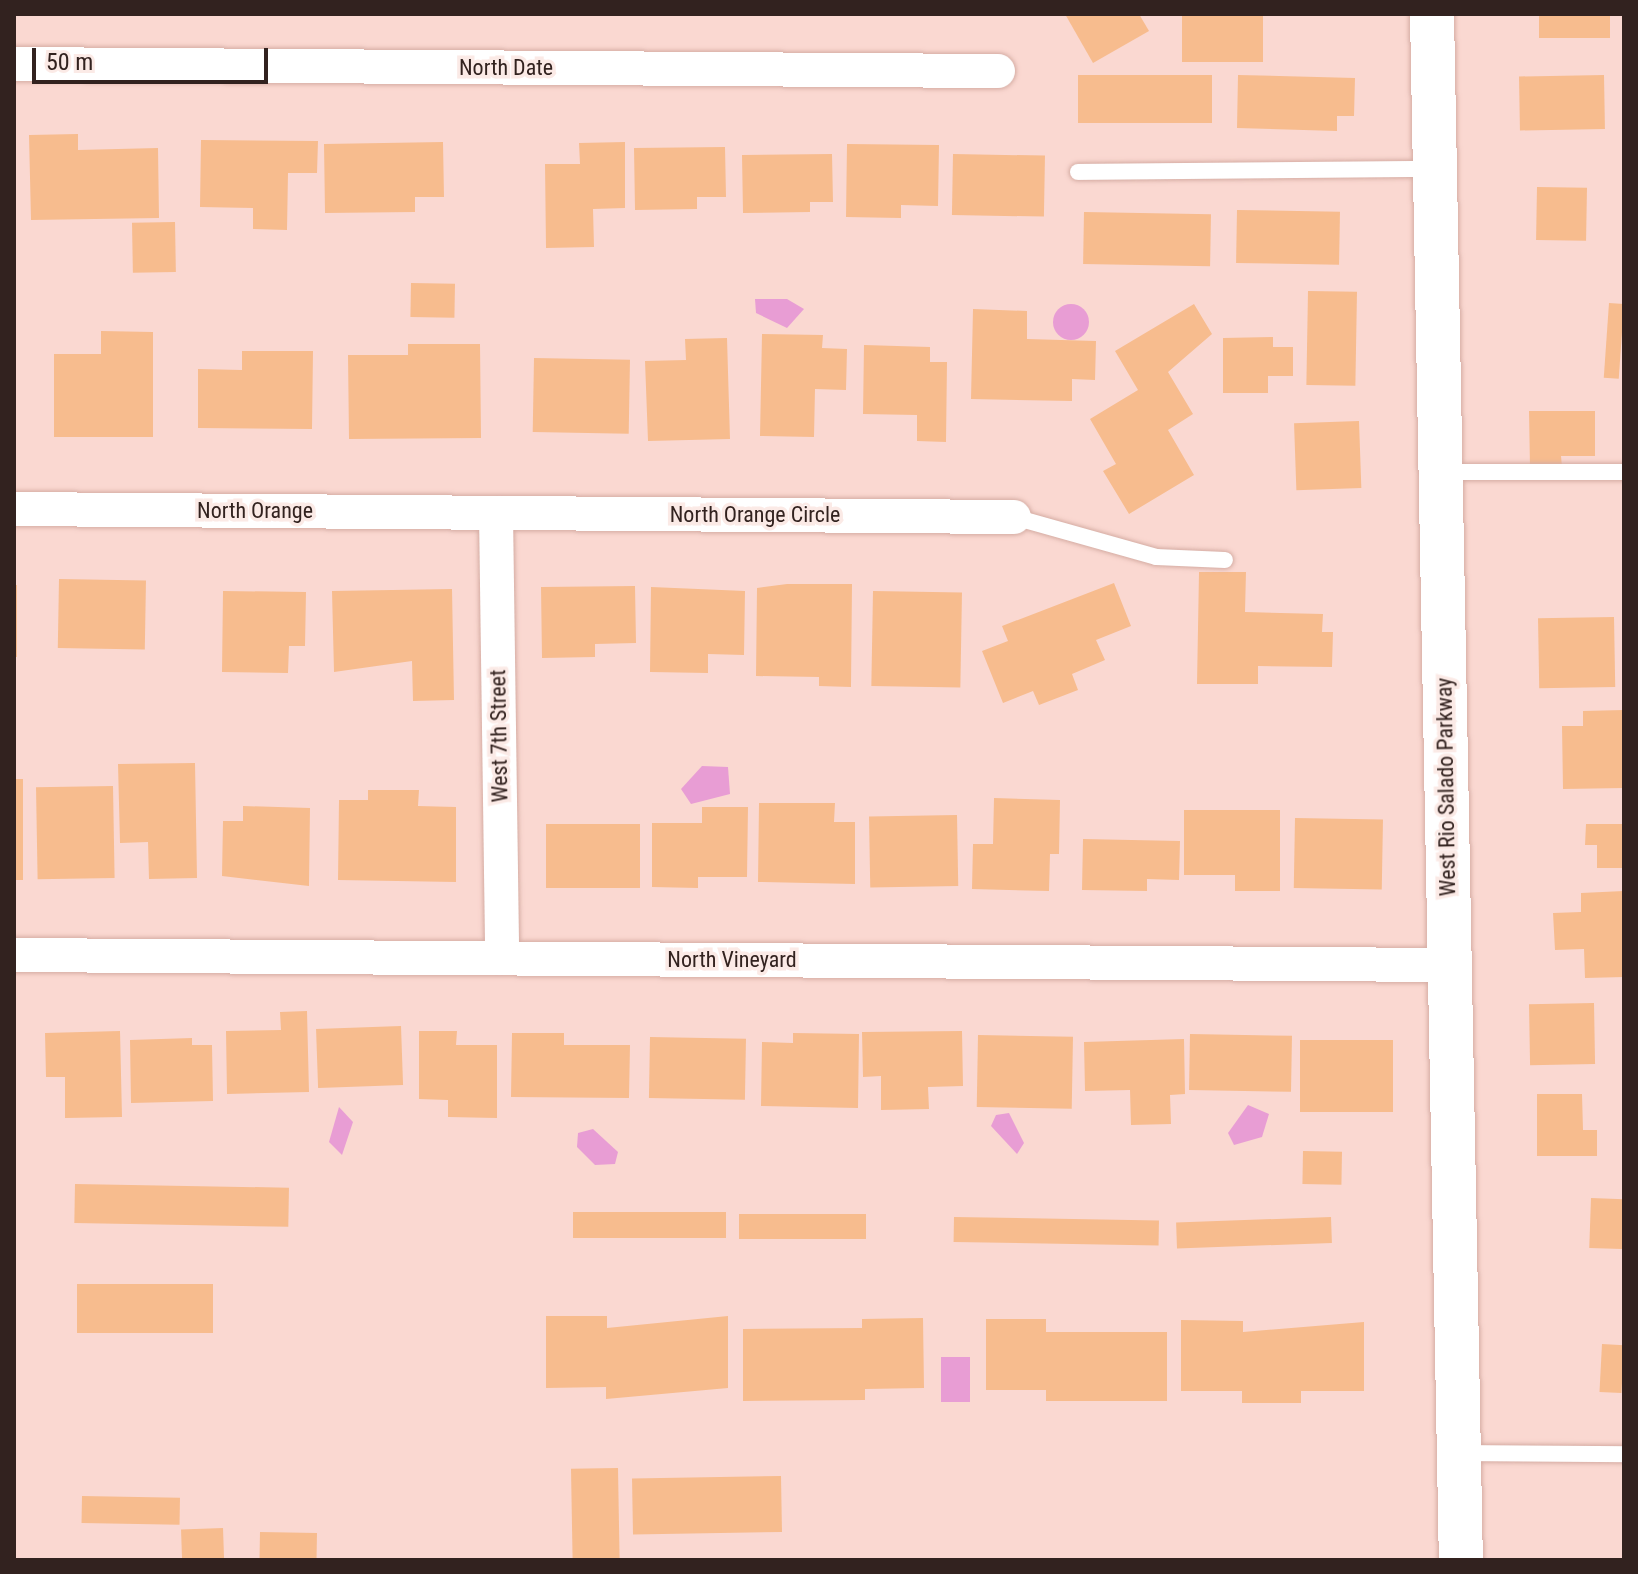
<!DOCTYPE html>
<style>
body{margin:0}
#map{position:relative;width:1638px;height:1574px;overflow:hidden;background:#fad8d1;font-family:"Roboto Condensed",sans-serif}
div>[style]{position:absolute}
.water>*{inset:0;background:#e89dd4;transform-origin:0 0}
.round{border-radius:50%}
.building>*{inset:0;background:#f7bc8e;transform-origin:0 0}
.roads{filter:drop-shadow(0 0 2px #d5aca3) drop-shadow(0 0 2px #d5aca3)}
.service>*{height:16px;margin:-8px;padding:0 8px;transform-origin:8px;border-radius:8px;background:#fff}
.minor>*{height:34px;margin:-17px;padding:0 17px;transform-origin:17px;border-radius:17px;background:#fff}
.secondary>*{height:44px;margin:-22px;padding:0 22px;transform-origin:22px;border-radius:22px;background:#fff}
span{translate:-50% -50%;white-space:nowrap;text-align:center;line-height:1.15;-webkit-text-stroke:7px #fbeae6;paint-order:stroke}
.street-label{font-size:22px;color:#32221f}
.frame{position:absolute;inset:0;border:16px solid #32221f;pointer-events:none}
.scale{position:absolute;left:32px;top:48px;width:236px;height:36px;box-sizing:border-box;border:4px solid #32221f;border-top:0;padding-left:10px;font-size:24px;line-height:28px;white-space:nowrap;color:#32221f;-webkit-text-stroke:6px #fbeae6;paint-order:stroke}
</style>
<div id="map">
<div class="water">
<div style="clip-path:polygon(755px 299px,787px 299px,804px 309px,787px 328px,756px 313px)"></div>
<div class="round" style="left:1053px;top:304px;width:36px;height:36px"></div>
<div style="clip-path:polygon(702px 766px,728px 767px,730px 794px,691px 804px,681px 789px)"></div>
<div style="clip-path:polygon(1248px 1105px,1269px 1114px,1262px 1137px,1234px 1145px,1228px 1133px)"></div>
<div style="clip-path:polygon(339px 1107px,353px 1122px,342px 1155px,329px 1142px)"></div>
<div style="clip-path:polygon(1009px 1113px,1024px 1143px,1017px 1154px,991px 1126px,996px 1115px)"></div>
<div style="clip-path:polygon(593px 1129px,618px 1152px,615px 1164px,595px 1165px,577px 1147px,578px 1133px)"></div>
<div style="left:941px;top:1357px;width:29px;height:45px"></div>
</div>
<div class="building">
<div style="clip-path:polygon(1065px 14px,1139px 14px,1149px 31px,1093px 63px)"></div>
<div style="left:1182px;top:14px;width:81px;height:48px"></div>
<div style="left:1539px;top:14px;width:71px;height:24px"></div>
<div style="left:1078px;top:75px;width:134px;height:48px"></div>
<div style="clip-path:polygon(1238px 75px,1355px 78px,1354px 116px,1337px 116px,1337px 131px,1237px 128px)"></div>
<div style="left:1604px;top:75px;width:54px;height:85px;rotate:89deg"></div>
<div style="clip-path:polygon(78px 134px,78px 150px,158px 148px,159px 218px,31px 220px,29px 135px)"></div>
<div style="clip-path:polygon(201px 140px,318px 141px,317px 173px,288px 173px,287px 230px,253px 229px,253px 208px,200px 207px)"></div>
<div style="clip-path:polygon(443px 142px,444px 197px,415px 197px,415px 212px,325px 213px,324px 144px)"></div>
<div style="clip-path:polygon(625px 142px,625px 208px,593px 209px,594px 247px,546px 248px,545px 164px,580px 164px,579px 143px)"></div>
<div style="clip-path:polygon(847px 144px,939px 145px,938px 206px,901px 205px,901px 218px,846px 217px)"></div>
<div style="clip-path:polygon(725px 147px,726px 197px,697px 197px,697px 209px,635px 210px,634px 148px)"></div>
<div style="clip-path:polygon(832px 154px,833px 202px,810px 202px,810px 212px,743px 213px,742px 155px)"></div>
<div style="left:953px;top:154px;width:92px;height:61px;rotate:1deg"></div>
<div style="left:1537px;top:187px;width:50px;height:53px;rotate:1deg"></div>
<div style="left:1237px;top:210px;width:103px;height:53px;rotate:1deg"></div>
<div style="left:1084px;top:212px;width:127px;height:52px;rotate:1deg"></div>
<div style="left:175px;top:222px;width:50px;height:43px;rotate:89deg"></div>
<div style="left:411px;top:283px;width:44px;height:34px;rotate:1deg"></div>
<div style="left:1308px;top:291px;width:49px;height:94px;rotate:1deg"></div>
<div style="left:1609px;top:303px;width:15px;height:75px;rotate:4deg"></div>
<div style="clip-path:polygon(1194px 304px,1212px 334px,1168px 372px,1193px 414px,1168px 430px,1194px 475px,1129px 514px,1103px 471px,1116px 464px,1090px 419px,1138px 390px,1115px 351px)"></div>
<div style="clip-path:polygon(973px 309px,1027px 311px,1027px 339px,1096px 341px,1095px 380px,1072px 379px,1072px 401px,971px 399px)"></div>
<div style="clip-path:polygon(101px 331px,153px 332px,153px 437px,54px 437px,54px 354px,101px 354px)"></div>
<div style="clip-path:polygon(762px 334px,823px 335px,822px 348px,847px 349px,846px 390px,815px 389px,814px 437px,760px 436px)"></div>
<div style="clip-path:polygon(1273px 337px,1273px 347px,1293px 347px,1293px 376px,1268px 376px,1268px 393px,1223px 393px,1223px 338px)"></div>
<div style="clip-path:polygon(727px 338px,730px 439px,648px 441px,645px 361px,686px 360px,685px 339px)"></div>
<div style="clip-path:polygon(408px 344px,480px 344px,481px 438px,349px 439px,348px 355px,408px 355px)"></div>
<div style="clip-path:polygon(864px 345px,930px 347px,930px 362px,947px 362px,946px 442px,917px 441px,917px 415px,863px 414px)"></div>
<div style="clip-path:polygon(242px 351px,313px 351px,312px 429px,198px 428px,198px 369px,242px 370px)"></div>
<div style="left:534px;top:358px;width:96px;height:74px;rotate:1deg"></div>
<div style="clip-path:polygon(1529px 411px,1595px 411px,1595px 456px,1561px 456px,1562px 467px,1530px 468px)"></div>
<div style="left:1359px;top:421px;width:67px;height:65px;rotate:88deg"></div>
<div style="clip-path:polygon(1199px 572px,1246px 572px,1245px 612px,1323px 614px,1322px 632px,1333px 632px,1332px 667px,1258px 666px,1258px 684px,1197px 684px)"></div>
<div style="left:59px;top:579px;width:87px;height:69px;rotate:1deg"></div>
<div style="clip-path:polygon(1114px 583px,1131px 626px,1096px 640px,1105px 660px,1072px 674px,1078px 690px,1039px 705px,1033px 691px,1003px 703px,982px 651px,1008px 641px,1002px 626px)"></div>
<div style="clip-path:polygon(787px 584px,852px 584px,851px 687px,819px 686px,819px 677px,756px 676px,757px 588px)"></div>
<div style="left:14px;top:585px;width:3px;height:72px"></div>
<div style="clip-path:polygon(635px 586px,636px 643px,595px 644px,595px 657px,542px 658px,541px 587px)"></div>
<div style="clip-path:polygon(651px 587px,745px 591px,744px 655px,708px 654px,708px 673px,650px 672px)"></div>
<div style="clip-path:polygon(452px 589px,454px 700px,413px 701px,412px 661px,334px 672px,332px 591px)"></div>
<div style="clip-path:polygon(223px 591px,306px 592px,305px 646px,289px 646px,288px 673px,222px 672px)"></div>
<div style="left:873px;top:591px;width:89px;height:95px;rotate:1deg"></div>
<div style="left:1614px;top:617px;width:70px;height:76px;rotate:89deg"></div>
<div style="clip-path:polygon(1624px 710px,1624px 788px,1563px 789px,1562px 726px,1583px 726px,1583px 711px)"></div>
<div style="clip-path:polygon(195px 763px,197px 878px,149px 879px,148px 842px,120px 843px,118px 764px)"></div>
<div style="left:14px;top:779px;width:9px;height:101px"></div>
<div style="left:113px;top:786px;width:92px;height:77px;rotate:89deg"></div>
<div style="clip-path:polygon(368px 790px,419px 790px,418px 806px,456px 807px,456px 882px,338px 880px,339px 800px,368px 800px)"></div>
<div style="clip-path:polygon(994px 798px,1060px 800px,1059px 854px,1050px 854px,1049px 891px,972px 889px,973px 844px,993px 844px)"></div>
<div style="clip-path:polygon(759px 803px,835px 803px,834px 822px,855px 822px,855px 884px,758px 882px)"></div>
<div style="clip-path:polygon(243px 806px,310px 808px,309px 886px,222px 876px,223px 821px,243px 821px)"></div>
<div style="clip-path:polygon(702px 807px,748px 807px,747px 877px,698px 877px,698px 888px,652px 887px,652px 823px,702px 823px)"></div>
<div style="clip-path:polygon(1184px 810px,1280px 810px,1280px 891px,1235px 891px,1235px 875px,1184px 875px)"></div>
<div style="left:957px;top:815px;width:71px;height:88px;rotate:89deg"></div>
<div style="left:1295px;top:818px;width:88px;height:70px;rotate:1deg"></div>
<div style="left:546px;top:824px;width:94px;height:64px"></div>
<div style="clip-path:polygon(1586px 824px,1624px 824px,1624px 868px,1597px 868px,1597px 845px,1585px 845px)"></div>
<div style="clip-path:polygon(1083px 839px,1180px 841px,1179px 880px,1147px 879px,1147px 891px,1082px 890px)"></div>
<div style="clip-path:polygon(1624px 891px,1624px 977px,1585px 978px,1584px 949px,1555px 950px,1553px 913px,1581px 912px,1581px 893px)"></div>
<div style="left:1594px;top:1003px;width:61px;height:65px;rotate:89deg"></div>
<div style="clip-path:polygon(307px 1011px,309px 1092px,227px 1094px,226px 1031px,281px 1030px,280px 1012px)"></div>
<div style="left:401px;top:1026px;width:59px;height:85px;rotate:88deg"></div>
<div style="clip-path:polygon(120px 1031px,122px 1117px,65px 1118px,65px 1077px,46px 1077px,45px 1033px)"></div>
<div style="clip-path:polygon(419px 1031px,457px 1031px,456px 1045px,497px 1045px,497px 1118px,448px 1117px,448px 1100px,419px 1099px)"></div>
<div style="clip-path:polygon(962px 1031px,963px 1086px,928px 1087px,929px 1109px,881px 1110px,881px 1076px,863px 1077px,862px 1032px)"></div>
<div style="clip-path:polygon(512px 1033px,564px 1033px,564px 1045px,630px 1045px,629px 1098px,511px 1097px)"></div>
<div style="clip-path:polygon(793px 1033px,859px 1034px,858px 1108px,761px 1106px,762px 1042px,793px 1043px)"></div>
<div style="left:1190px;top:1034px;width:102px;height:56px;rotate:1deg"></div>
<div style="left:978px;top:1035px;width:95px;height:72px;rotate:1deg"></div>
<div style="left:650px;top:1037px;width:96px;height:61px;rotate:1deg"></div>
<div style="clip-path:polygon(192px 1038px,192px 1045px,212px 1045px,213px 1101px,131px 1103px,130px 1040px)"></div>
<div style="clip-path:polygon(1184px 1039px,1185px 1094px,1170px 1095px,1171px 1124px,1131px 1125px,1130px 1090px,1085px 1091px,1084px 1042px)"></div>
<div style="left:1393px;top:1040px;width:72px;height:93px;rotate:90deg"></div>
<div style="clip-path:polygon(1537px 1094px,1582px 1094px,1583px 1130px,1597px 1130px,1597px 1156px,1537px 1156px)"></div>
<div style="left:1303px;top:1151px;width:39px;height:33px;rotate:1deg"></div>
<div style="left:75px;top:1184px;width:214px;height:39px;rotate:1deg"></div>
<div style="left:1591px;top:1198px;width:33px;height:50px;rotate:2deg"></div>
<div style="left:573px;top:1212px;width:153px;height:26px"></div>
<div style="left:739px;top:1214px;width:127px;height:25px"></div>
<div style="left:954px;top:1217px;width:205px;height:25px;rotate:1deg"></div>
<div style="left:1331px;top:1217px;width:26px;height:155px;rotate:88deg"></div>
<div style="left:213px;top:1284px;width:49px;height:136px;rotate:90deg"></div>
<div style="clip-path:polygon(546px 1316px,607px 1316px,607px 1328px,728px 1316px,728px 1388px,606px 1399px,606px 1387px,546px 1388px)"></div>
<div style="clip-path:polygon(923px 1318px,924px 1388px,865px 1389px,865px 1400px,743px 1401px,743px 1329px,862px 1328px,862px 1319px)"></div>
<div style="clip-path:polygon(986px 1319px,1046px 1319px,1046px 1332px,1167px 1332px,1167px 1401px,1046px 1401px,1046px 1390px,986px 1390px)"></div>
<div style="clip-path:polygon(1181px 1320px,1243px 1321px,1243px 1332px,1364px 1322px,1364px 1391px,1301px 1391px,1301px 1403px,1242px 1403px,1242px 1391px,1181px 1391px)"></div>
<div style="left:1602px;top:1344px;width:22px;height:48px;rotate:3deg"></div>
<div style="left:618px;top:1468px;width:92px;height:47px;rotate:89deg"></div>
<div style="left:781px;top:1476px;width:56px;height:149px;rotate:89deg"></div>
<div style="left:82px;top:1496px;width:98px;height:27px;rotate:1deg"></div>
<div style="left:223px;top:1528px;width:32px;height:42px;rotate:88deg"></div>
<div style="left:260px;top:1532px;width:57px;height:28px;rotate:1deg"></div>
</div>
<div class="roads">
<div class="service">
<div style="left:1078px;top:172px;width:354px;rotate:-0.5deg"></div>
<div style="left:1442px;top:472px;width:182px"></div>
<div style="left:1014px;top:517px;width:148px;rotate:15.7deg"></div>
<div style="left:1156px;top:557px;width:69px;rotate:2.5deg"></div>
<div style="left:1462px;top:1453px;width:162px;rotate:0.4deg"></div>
</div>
<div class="minor">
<div style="left:14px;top:64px;width:984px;rotate:0.41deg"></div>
<div style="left:14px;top:509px;width:1000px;rotate:0.46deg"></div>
<div style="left:496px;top:513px;width:445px;rotate:89.2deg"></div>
<div style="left:14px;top:955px;width:1435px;rotate:0.4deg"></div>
</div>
<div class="secondary">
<div style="left:1432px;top:14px;width:1546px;rotate:88.93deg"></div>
</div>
</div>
<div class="street-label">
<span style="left:506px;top:68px">North Date</span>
<span style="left:255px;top:511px">North Orange</span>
<span style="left:755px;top:515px">North Orange Circle</span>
<span style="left:499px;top:736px;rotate:-91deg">West 7th Street</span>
<span style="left:1446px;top:787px;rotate:-91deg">West Rio Salado Parkway</span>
<span style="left:732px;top:960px">North Vineyard</span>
</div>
<div class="frame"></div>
<div class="scale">50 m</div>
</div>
